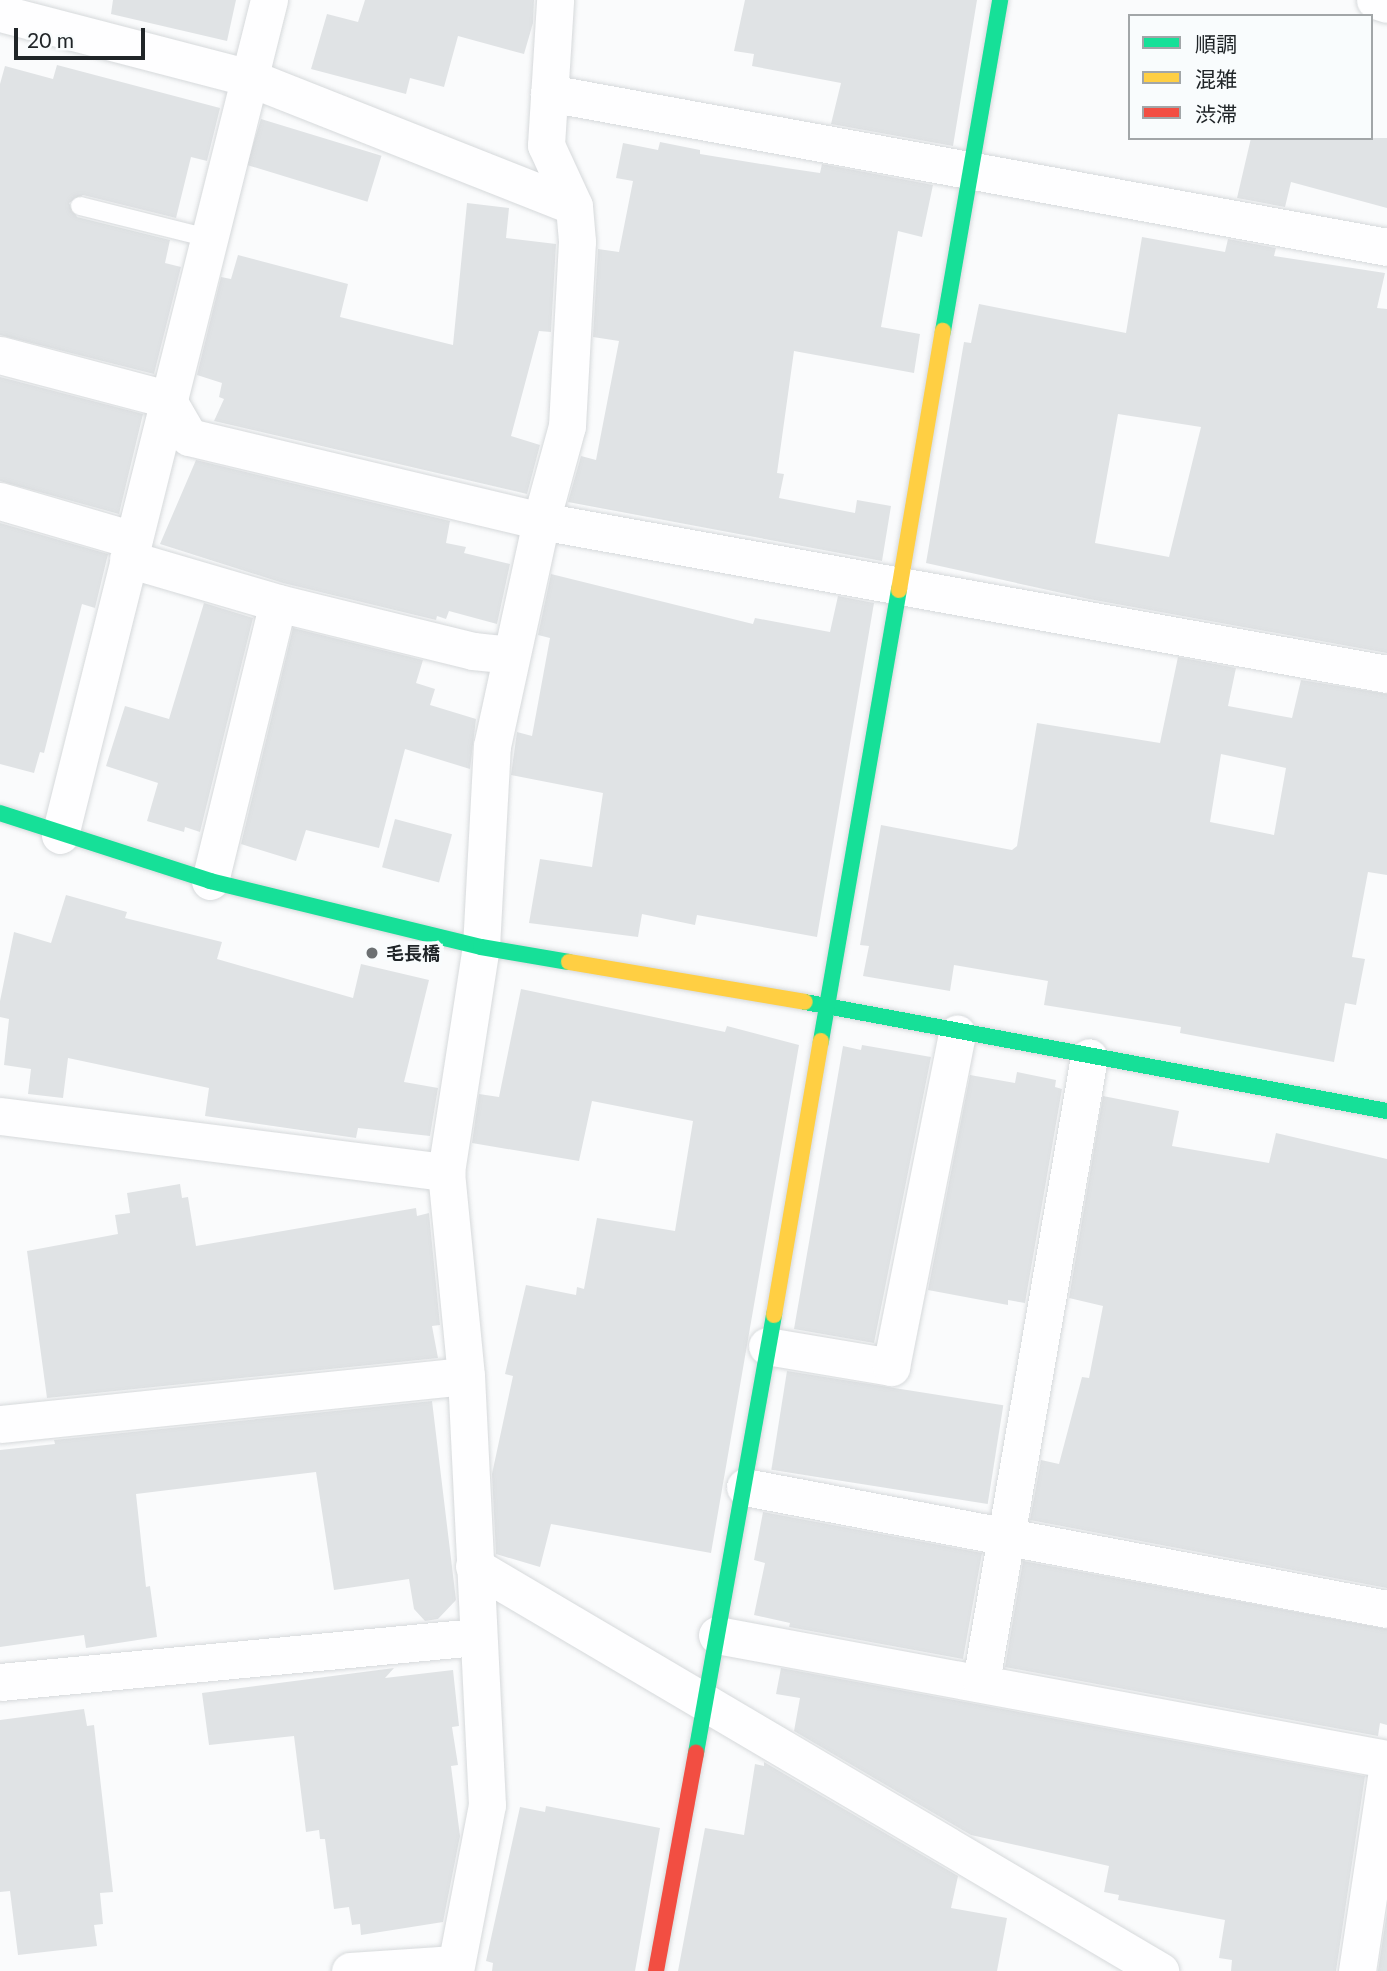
<!DOCTYPE html>
<meta charset="utf-8">
<style>
body{margin:0}
#map{position:relative;width:1387px;height:1971px;overflow:hidden;background:#fafbfc;font-family:Lato,"Noto Sans JP",sans-serif}
div>[style]{position:absolute}
.building>*{inset:0;background:#e0e3e5;transform-origin:0 0}
.roads{filter:drop-shadow(0 0 2px #d6d9db) drop-shadow(0 0 2px #d6d9db)}
.lane>*{height:18px;margin:-9px;padding:0 9px;transform-origin:9px;border-radius:9px;background:#fefeff}
.street>*{height:37px;margin:-18.5px;padding:0 18.5px;transform-origin:18.5px;border-radius:18.5px;background:#fefeff}
.fast>*{height:16px;margin:-8px;padding:0 8px;transform-origin:8px;border-radius:8px;background:#16e098}
.slow>*{height:16px;margin:-8px;padding:0 8px;transform-origin:8px;border-radius:8px;background:#ffcf43}
.jam>*{height:16px;margin:-8px;padding:0 8px;transform-origin:8px;border-radius:8px;background:#f24e42}
.dots>*{width:19px;height:19px;translate:-50% -50%;box-sizing:border-box;border:4px solid #f9fcfd;border-radius:50%}
span{translate:-50% -50%;white-space:nowrap;text-align:center;line-height:1.15;-webkit-text-stroke:7px #f9fcfd;paint-order:stroke}
.poi-label{font-size:18px;color:#202528;font-weight:700}
.left{translate:0 -50%;text-align:left}
.legend{position:absolute;left:1128px;top:14px;width:245px;height:126px;box-sizing:border-box;background:#f9fcfd;border:2px solid #a2a6a8;margin:0;padding:9px 12px;list-style:none;font-size:21px;color:#202528}
.legend li{display:flex;align-items:center;gap:14px;height:35px}
.legend b{width:35px;border:2px solid #a2a6a8}
.scale{position:absolute;left:14px;top:28px;width:131px;height:32px;box-sizing:border-box;border:4px solid #202528;border-top:0;padding-left:9px;font-size:21px;line-height:24px;white-space:nowrap;color:#202528;-webkit-text-stroke:5px #f9fcfd;paint-order:stroke}
</style>
<div id="map">
<div class="building">
<div style="clip-path:polygon(113px 0,236px 0,227px 41px,111px 14px)"></div>
<div style="clip-path:polygon(365px 0,534px 0,533px 23px,524px 54px,458px 36px,444px 87px,410px 78px,406px 94px,311px 69px,327px 14px,358px 22px)"></div>
<div style="clip-path:polygon(745px 0,977px 0,953px 146px,831px 124px,841px 83px,752px 66px,754px 54px,734px 51px)"></div>
<div style="clip-path:polygon(57px 65px,220px 108px,207px 161px,191px 157px,176px 218px,83px 195px,69px 203px,77px 217px,170px 240px,165px 263px,181px 267px,154px 374px,0 335px,0 84px,5px 66px,53px 79px)"></div>
<div style="left:261px;top:119px;width:126px;height:48px;rotate:17deg"></div>
<div style="clip-path:polygon(1251px 138px,1387px 138px,1387px 208px,1291px 182px,1285px 207px,1237px 198px)"></div>
<div style="clip-path:polygon(660px 142px,700px 150px,700px 154px,786px 168px,820px 173px,822px 164px,933px 185px,922px 237px,898px 231px,881px 327px,920px 334px,914px 373px,794px 351px,777px 473px,784px 474px,779px 498px,855px 513px,857px 500px,891px 506px,882px 561px,568px 502px,581px 456px,596px 460px,619px 341px,593px 337px,598px 249px,619px 252px,633px 181px,616px 178px,623px 143px,658px 150px)"></div>
<div style="clip-path:polygon(467px 203px,509px 208px,506px 238px,556px 244px,551px 332px,539px 331px,511px 436px,540px 445px,527px 494px,214px 421px,224px 399px,219px 397px,222px 383px,197px 375px,221px 277px,231px 279px,238px 255px,348px 284px,340px 317px,453px 345px)"></div>
<div style="clip-path:polygon(evenodd,1142px 237px,1225px 252px,1228px 239px,1276px 248px,1274px 256px,1385px 273px,1377px 308px,1387px 309px,1387px 653px,1089px 599px,926px 563px,964px 342px,971px 343px,979px 304px,1126px 333px,1142px 237px,1118px 414px,1201px 427px,1169px 557px,1095px 543px,1118px 414px)"></div>
<div style="clip-path:polygon(0 377px,143px 414px,119px 514px,0 481px)"></div>
<div style="clip-path:polygon(196px 460px,450px 521px,446px 543px,466px 547px,464px 553px,510px 564px,497px 624px,449px 611px,446px 619px,437px 616px,436px 620px,283px 583px,160px 544px)"></div>
<div style="clip-path:polygon(0 523px,108px 554px,95px 608px,82px 604px,44px 753px,40px 752px,34px 773px,0 764px)"></div>
<div style="clip-path:polygon(551px 574px,753px 624px,755px 618px,830px 632px,838px 596px,874px 603px,817px 937px,697px 915px,695px 925px,642px 914px,638px 937px,529px 923px,540px 859px,592px 867px,603px 793px,511px 775px,517px 732px,532px 736px,550px 638px,538px 635px)"></div>
<div style="clip-path:polygon(204px 603px,253px 618px,200px 832px,185px 827px,184px 832px,147px 821px,158px 783px,106px 766px,125px 706px,169px 719px)"></div>
<div style="clip-path:polygon(293px 628px,423px 660px,416px 683px,435px 689px,430px 705px,476px 719px,470px 769px,405px 749px,379px 848px,306px 830px,296px 861px,241px 844px)"></div>
<div style="clip-path:polygon(evenodd,1178px 657px,1236px 668px,1228px 706px,1292px 718px,1301px 680px,1387px 694px,1387px 875px,1368px 872px,1352px 957px,1365px 959px,1356px 1005px,1345px 1003px,1334px 1062px,1180px 1033px,1181px 1027px,1044px 1005px,1048px 981px,954px 965px,950px 991px,863px 976px,869px 946px,860px 945px,881px 825px,1012px 850px,1017px 846px,1037px 723px,1160px 743px,1178px 657px,1221px 754px,1286px 768px,1274px 835px,1210px 822px,1221px 754px)"></div>
<div style="left:395px;top:819px;width:59px;height:50px;rotate:15deg"></div>
<div style="clip-path:polygon(66px 895px,127px 912px,125px 918px,222px 942px,217px 959px,353px 998px,361px 964px,429px 980px,404px 1082px,438px 1088px,430px 1136px,358px 1128px,356px 1138px,205px 1116px,209px 1088px,68px 1058px,63px 1098px,28px 1094px,31px 1069px,4px 1065px,9px 1019px,0 1017px,0 1001px,14px 932px,51px 943px)"></div>
<div style="clip-path:polygon(521px 989px,725px 1032px,727px 1026px,799px 1045px,711px 1553px,551px 1524px,540px 1567px,496px 1554px,492px 1474px,513px 1376px,505px 1374px,526px 1285px,576px 1295px,577px 1287px,584px 1289px,597px 1218px,675px 1231px,693px 1121px,592px 1101px,579px 1161px,472px 1143px,479px 1094px,499px 1097px)"></div>
<div style="clip-path:polygon(862px 1045px,931px 1057px,874px 1343px,794px 1329px,843px 1046px,861px 1050px)"></div>
<div style="clip-path:polygon(1017px 1072px,1056px 1080px,1055px 1087px,1062px 1089px,1025px 1303px,1008px 1300px,1008px 1305px,928px 1290px,970px 1075px,1015px 1083px)"></div>
<div style="clip-path:polygon(1103px 1096px,1179px 1111px,1172px 1146px,1269px 1163px,1276px 1133px,1387px 1159px,1387px 1588px,1030px 1520px,1041px 1460px,1059px 1464px,1082px 1377px,1089px 1378px,1103px 1306px,1069px 1298px)"></div>
<div style="clip-path:polygon(180px 1184px,182px 1198px,188px 1197px,196px 1246px,416px 1208px,417px 1216px,429px 1213px,440px 1325px,432px 1326px,438px 1358px,47px 1398px,27px 1251px,118px 1234px,115px 1215px,130px 1213px,127px 1193px)"></div>
<div style="left:787px;top:1371px;width:219px;height:100px;rotate:9deg"></div>
<div style="clip-path:polygon(432px 1401px,456px 1600px,438px 1619px,425px 1621px,414px 1609px,409px 1579px,334px 1590px,316px 1472px,136px 1494px,146px 1587px,150px 1586px,157px 1637px,86px 1648px,84px 1635px,0 1647px,0 1450px,55px 1444px,54px 1440px)"></div>
<div style="clip-path:polygon(763px 1512px,982px 1553px,963px 1659px,789px 1627px,790px 1623px,754px 1615px,765px 1563px,754px 1560px)"></div>
<div style="clip-path:polygon(1023px 1561px,1387px 1629px,1387px 1725px,1380px 1723px,1378px 1736px,1005px 1667px)"></div>
<div style="clip-path:polygon(394px 1668px,385px 1678px,453px 1670px,459px 1726px,452px 1727px,458px 1765px,451px 1766px,460px 1836px,443px 1922px,361px 1935px,360px 1924px,352px 1925px,349px 1907px,334px 1909px,325px 1839px,320px 1839px,319px 1830px,306px 1832px,294px 1736px,209px 1745px,202px 1693px)"></div>
<div style="clip-path:polygon(781px 1668px,1365px 1776px,1336px 1971px,1231px 1971px,1232px 1960px,1219px 1958px,1225px 1920px,1118px 1900px,1119px 1895px,1104px 1892px,1109px 1866px,971px 1835px,794px 1731px,800px 1698px,776px 1694px)"></div>
<div style="clip-path:polygon(84px 1709px,87px 1726px,94px 1725px,113px 1892px,100px 1893px,103px 1924px,94px 1925px,97px 1946px,18px 1955px,10px 1891px,0 1892px,0 1720px)"></div>
<div style="clip-path:polygon(764px 1762px,958px 1876px,951px 1908px,1007px 1918px,997px 1971px,678px 1971px,705px 1828px,744px 1835px,755px 1764px,764px 1766px)"></div>
<div style="clip-path:polygon(546px 1806px,660px 1828px,635px 1971px,492px 1971px,493px 1963px,486px 1961px,520px 1807px,545px 1812px)"></div>
<div style="clip-path:polygon(1387px 1912px,1387px 1971px,1378px 1971px)"></div>
</div>
<div class="roads">
<div class="lane">
<div style="left:80px;top:206px;width:132px;rotate:14deg"></div>
</div>
<div class="street">
<div style="left:1375px;top:0;width:13px;rotate:18deg"></div>
<div style="left:0;top:13px;width:258px;rotate:14.6deg"></div>
<div style="left:250px;top:78px;width:348px;rotate:21.6deg"></div>
<div style="left:549px;top:93px;width:852px;rotate:10.41deg"></div>
<div style="left:0;top:355px;width:173px;rotate:14.8deg"></div>
<div style="left:167px;top:399px;width:44px;rotate:59.9deg"></div>
<div style="left:189px;top:437px;width:362px;rotate:13.4deg"></div>
<div style="left:541px;top:521px;width:860px;rotate:10.25deg"></div>
<div style="left:0;top:501px;width:139px;rotate:16.3deg"></div>
<div style="left:128px;top:559px;width:156px;rotate:16.3deg"></div>
<div style="left:278px;top:603px;width:201px;rotate:13.8deg"></div>
<div style="left:473px;top:651px;width:38px;rotate:6deg"></div>
<div style="left:60px;top:835px;width:861px;rotate:-75.95deg"></div>
<div style="left:210px;top:881px;width:286px;rotate:-76.3deg"></div>
<div style="left:0;top:1116px;width:450px;rotate:7.2deg"></div>
<div style="left:767px;top:1346px;width:126px;rotate:9.6deg"></div>
<div style="left:891px;top:1367px;width:340px;rotate:-78.8deg"></div>
<div style="left:0;top:1424px;width:468px;rotate:-5.9deg"></div>
<div style="left:745px;top:1487px;width:653px;rotate:10.76deg"></div>
<div style="left:474px;top:1566px;width:797px;rotate:30.56deg"></div>
<div style="left:717px;top:1635px;width:681px;rotate:10.49deg"></div>
<div style="left:981px;top:1681px;width:633px;rotate:-80.18deg"></div>
<div style="left:0;top:1682px;width:478px;rotate:-5.4deg"></div>
<div style="left:350px;top:1971px;width:105px;rotate:-3.8deg"></div>
<div style="left:455px;top:1971px;width:169px;rotate:-79.1deg"></div>
<div style="left:487px;top:1805px;width:430px;rotate:-92.8deg"></div>
<div style="left:466px;top:1376px;width:205px;rotate:-95.6deg"></div>
<div style="left:446px;top:1172px;width:228px;rotate:-81.2deg"></div>
<div style="left:481px;top:947px;width:201px;rotate:-86.9deg"></div>
<div style="left:492px;top:746px;width:230px;rotate:-77.7deg"></div>
<div style="left:541px;top:521px;width:98px;rotate:-74.7deg"></div>
<div style="left:567px;top:426px;width:185px;rotate:-86.9deg"></div>
<div style="left:577px;top:241px;width:35px;rotate:-95deg"></div>
<div style="left:574px;top:206px;width:67px;rotate:-114.7deg"></div>
<div style="left:546px;top:145px;width:145px;rotate:-86.4deg"></div>
<div style="left:1357px;top:1971px;width:203px;rotate:-81.5deg"></div>
</div>
<div class="fast">
<div style="left:943px;top:331px;width:336px;rotate:-80.2deg"></div>
<div style="left:0;top:813px;width:221px;rotate:17.9deg"></div>
<div style="left:210px;top:881px;width:279px;rotate:13.7deg"></div>
<div style="left:481px;top:947px;width:89px;rotate:9.7deg"></div>
<div style="left:805px;top:1002px;width:592px;rotate:10.61deg"></div>
<div style="left:821px;top:1041px;width:458px;rotate:-80.2deg"></div>
<div style="left:696px;top:1753px;width:445px;rotate:-79.9deg"></div>
</div>
<div class="slow">
<div style="left:899px;top:590px;width:263px;rotate:-80.4deg"></div>
<div style="left:569px;top:962px;width:239px;rotate:9.6deg"></div>
<div style="left:774px;top:1315px;width:278px;rotate:-80.3deg"></div>
</div>
<div class="jam">
<div style="left:656px;top:1971px;width:222px;rotate:-79.6deg"></div>
</div>
</div>
<div class="dots">
<div style="left:372px;top:953px;background:#6c7072"></div>
</div>
<div class="poi-label">
<span class="left" style="left:386px;top:953px">毛長橋</span>
</div>
<ul class="legend">
<li><b style="height:9px;background:#16e098"></b>順調</li>
<li><b style="height:9px;background:#ffcf43"></b>混雑</li>
<li><b style="height:9px;background:#f24e42"></b>渋滞</li>
</ul>
<div class="scale">20 m</div>
</div>
